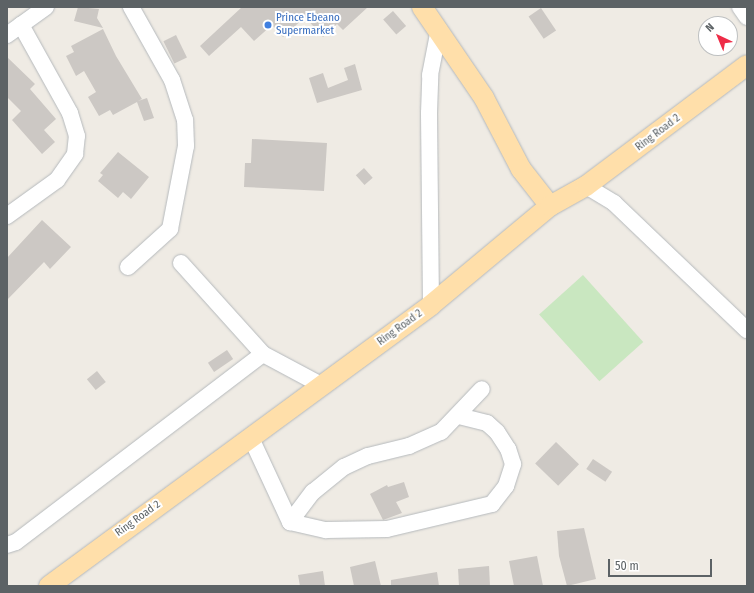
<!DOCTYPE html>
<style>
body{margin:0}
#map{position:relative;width:754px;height:593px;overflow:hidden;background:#efebe4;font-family:"Fira Sans Condensed",sans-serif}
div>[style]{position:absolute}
.green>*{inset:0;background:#c9e7c0;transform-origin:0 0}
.building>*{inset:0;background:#ccc8c4;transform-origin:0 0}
.roads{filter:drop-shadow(0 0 1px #b5b9bc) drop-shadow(0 0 1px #b5b9bc)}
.minor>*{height:16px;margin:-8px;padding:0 8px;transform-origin:8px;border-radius:8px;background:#fff}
.major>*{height:20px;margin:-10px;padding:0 10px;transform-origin:10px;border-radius:10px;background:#ffdfaa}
.dots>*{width:11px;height:11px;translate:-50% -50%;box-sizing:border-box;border:2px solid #fff;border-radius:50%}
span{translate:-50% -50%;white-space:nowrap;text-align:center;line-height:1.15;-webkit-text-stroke:4px #fff;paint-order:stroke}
.shop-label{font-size:11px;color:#366cbe}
.left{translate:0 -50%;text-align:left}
.street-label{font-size:11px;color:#5c6265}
.frame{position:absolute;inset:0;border:8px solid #5c6265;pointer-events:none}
.north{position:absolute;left:698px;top:16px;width:40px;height:40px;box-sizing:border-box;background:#fff;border:1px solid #bec0c1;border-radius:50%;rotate:316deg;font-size:11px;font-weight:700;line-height:16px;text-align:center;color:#5c6265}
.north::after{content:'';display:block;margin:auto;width:14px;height:18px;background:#ee2c47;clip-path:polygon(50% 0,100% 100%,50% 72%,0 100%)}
.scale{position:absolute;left:608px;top:559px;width:104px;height:18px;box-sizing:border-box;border:2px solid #5c6265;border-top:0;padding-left:5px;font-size:12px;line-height:14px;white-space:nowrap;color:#5c6265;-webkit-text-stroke:3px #fff;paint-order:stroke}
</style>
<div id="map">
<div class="green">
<div style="left:583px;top:275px;width:90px;height:59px;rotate:48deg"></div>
</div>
<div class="building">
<div style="clip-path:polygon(78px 7px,99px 9px,97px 18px,103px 28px,74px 21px)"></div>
<div style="clip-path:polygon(242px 7px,368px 7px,343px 30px,337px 24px,323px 37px,305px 17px,283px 37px,272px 25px,254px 41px,241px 27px,209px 56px,200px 46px)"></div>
<div style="left:541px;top:8px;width:27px;height:15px;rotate:56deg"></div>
<div style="left:393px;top:11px;width:20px;height:13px;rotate:49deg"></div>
<div style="clip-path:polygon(103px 29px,116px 56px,142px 99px,138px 101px,147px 98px,154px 118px,144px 121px,137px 102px,113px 115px,110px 110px,99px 116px,88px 97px,96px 92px,84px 71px,76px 76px,66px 56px,74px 52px,71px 46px)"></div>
<div style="left:176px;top:35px;width:25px;height:14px;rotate:64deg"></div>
<div style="clip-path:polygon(7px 57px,35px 84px,30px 89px,56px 119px,44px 130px,55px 142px,42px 154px,12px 120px,21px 111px,7px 97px)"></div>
<div style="clip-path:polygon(355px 64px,362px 90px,317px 103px,309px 78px,323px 73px,328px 88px,348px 80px,344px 68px)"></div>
<div style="clip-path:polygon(252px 139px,327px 143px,324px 191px,244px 187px,245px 163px,251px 163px)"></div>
<div style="clip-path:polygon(118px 152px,149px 177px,131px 199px,123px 192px,118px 198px,98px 181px,103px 175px,100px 173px)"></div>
<div style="left:364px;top:168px;width:13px;height:11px;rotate:48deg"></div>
<div style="clip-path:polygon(42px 220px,71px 247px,50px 269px,44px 262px,7px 300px,7px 258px)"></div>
<div style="left:227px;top:350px;width:11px;height:23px;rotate:56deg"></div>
<div style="left:97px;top:371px;width:14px;height:13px;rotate:51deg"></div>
<div style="left:556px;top:442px;width:32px;height:30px;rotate:44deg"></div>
<div style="left:593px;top:459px;width:23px;height:12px;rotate:34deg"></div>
<div style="clip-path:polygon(404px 482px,409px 497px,396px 502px,402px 513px,383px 520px,370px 494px,387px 485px,388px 487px)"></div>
<div style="clip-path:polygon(584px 528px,596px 579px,567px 586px,559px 556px,557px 531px)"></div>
<div style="clip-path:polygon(537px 556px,543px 586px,514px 586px,509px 561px)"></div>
<div style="clip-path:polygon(375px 561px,381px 586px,354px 586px,350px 567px)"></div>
<div style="clip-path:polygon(489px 566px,490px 586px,459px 586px,458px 569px)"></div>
<div style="clip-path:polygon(323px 571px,325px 586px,300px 586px,298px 575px)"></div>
<div style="clip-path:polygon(437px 572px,439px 586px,391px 586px,391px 580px)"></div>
</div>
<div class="roads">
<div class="minor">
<div style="left:740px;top:7px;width:12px;rotate:55deg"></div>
<div style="left:7px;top:35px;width:48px;rotate:-35.7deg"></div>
<div style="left:586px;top:186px;width:33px;rotate:31deg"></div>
<div style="left:614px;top:203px;width:184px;rotate:43.7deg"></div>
<div style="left:7px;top:216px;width:62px;rotate:-35.8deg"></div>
<div style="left:57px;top:180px;width:32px;rotate:-55deg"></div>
<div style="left:75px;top:154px;width:18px;rotate:-84deg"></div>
<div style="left:77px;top:136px;width:24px;rotate:-107deg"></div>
<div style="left:70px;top:113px;width:101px;rotate:-119.1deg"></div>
<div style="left:181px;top:263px;width:122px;rotate:48deg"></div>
<div style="left:263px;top:354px;width:66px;rotate:28.1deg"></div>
<div style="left:128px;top:267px;width:57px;rotate:-42.1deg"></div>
<div style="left:170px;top:229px;width:85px;rotate:-79.1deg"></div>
<div style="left:186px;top:146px;width:26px;rotate:-92deg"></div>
<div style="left:185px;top:120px;width:42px;rotate:-108deg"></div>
<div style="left:172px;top:80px;width:84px;rotate:-119.3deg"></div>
<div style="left:431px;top:305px;width:192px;rotate:-90.6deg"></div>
<div style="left:429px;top:113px;width:38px;rotate:-88deg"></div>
<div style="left:430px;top:75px;width:47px;rotate:-78.9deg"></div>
<div style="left:251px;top:438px;width:93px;rotate:65.1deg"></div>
<div style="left:290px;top:522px;width:37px;rotate:13deg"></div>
<div style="left:326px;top:530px;width:61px;rotate:-0.9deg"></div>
<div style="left:387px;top:529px;width:108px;rotate:-13.4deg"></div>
<div style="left:492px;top:504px;width:23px;rotate:-52deg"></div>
<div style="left:506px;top:486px;width:23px;rotate:-72deg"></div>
<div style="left:513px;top:464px;width:16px;rotate:-108deg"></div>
<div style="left:508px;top:449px;width:20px;rotate:-123deg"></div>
<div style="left:497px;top:432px;width:13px;rotate:-138deg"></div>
<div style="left:487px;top:423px;width:30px;rotate:-166deg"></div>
<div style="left:290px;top:522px;width:38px;rotate:-53deg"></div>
<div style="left:313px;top:492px;width:40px;rotate:-39deg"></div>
<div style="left:344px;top:467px;width:26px;rotate:-25deg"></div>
<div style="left:368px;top:456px;width:42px;rotate:-13.7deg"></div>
<div style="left:409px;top:446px;width:35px;rotate:-24deg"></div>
<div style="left:441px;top:432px;width:59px;rotate:-46.4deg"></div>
<div style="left:7px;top:545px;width:9px;rotate:-18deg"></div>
<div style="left:16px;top:542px;width:310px;rotate:-37.3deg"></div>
</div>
<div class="major">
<div style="left:422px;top:7px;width:110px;rotate:55.7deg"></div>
<div style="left:484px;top:98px;width:80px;rotate:62.5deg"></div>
<div style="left:521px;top:169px;width:47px;rotate:51.9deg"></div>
<div style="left:49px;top:586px;width:474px;rotate:-36.3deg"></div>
<div style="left:431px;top:305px;width:155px;rotate:-39.8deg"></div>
<div style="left:550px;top:206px;width:41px;rotate:-29.1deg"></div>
<div style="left:586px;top:186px;width:201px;rotate:-36.9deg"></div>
</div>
</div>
<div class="dots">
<div style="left:268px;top:25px;background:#3f7fe0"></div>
</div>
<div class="shop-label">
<span class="left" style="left:276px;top:25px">Prince Ebeano<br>Supermarket</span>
</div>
<div class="street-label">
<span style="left:658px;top:133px;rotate:-37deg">Ring Road 2</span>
<span style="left:400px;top:328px;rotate:-36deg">Ring Road 2</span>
<span style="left:138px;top:519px;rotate:-36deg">Ring Road 2</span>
</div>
<div class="frame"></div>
<div class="north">N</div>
<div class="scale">50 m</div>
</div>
